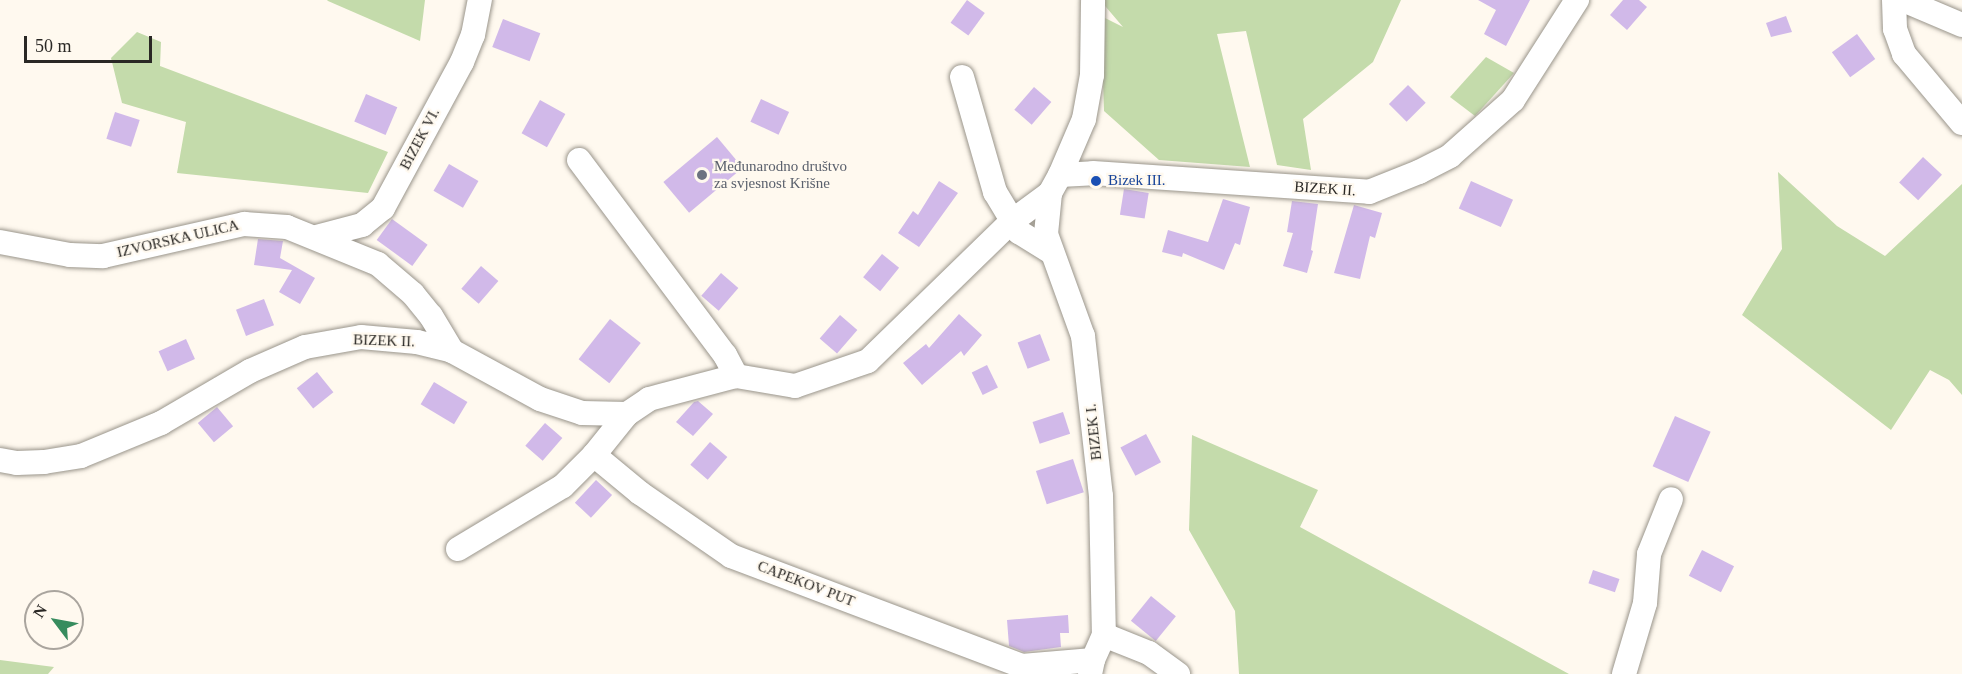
<!DOCTYPE html>
<meta charset="utf-8">
<style>
body{margin:0}
#map{position:relative;width:1962px;height:674px;overflow:hidden;background:#fff9ef;font-family:"Times New Roman",serif}
div>[style]{position:absolute}
.green>*{inset:0;background:#c4dbab}
.building>*{inset:0;background:#d1b9e9;transform-origin:0 0}
.roads{filter:drop-shadow(0 0 2px #9a958b) drop-shadow(0 0 2px #9a958b)}
.minor>*{height:24px;margin:-12px;padding:0 12px;transform-origin:12px;border-radius:12px;background:#fff}
.dots>*{width:16px;height:16px;translate:-50% -50%;box-sizing:border-box;border:3px solid #fff9ef;border-radius:50%}
span{translate:-50% -50%;white-space:nowrap;text-align:center;line-height:1.15;-webkit-text-stroke:4.5px #fff9ef;paint-order:stroke}
.street-label{font-size:15px;color:#2a2825}
.worship-label{font-size:15px;color:#5b616d}
.left{translate:0 -50%;text-align:left}
.transit-label{font-size:15px;color:#164399}
.north{position:absolute;left:24px;top:590px;width:60px;height:60px;box-sizing:border-box;background:#fff9ef;border:2px solid #aaa59e;border-radius:50%;rotate:302deg;font-size:16px;font-weight:700;line-height:24px;text-align:center;color:#2a2825}
.north::after{content:'';display:block;margin:auto;width:21px;height:27px;background:#378c5e;clip-path:polygon(50% 0,100% 100%,50% 72%,0 100%)}
.scale{position:absolute;left:24px;top:36px;width:128px;height:27px;box-sizing:border-box;border:3px solid #2a2825;border-top:0;padding-left:8px;font-size:18px;line-height:21px;white-space:nowrap;color:#2a2825;-webkit-text-stroke:4px #fff9ef;paint-order:stroke}
</style>
<div id="map">
<div class="green">
<div style="clip-path:polygon(327px 0,425px 0,420px 41px,328px 1px)"></div>
<div style="clip-path:polygon(1100px 0,1401px 0,1373px 62px,1303px 119px,1311px 170px,1277px 165px,1246px 31px,1217px 34px,1250px 167px,1159px 160px,1104px 111px,1101px 16px,1123px 27px)"></div>
<div style="clip-path:polygon(137px 32px,161px 42px,160px 66px,388px 152px,368px 193px,177px 173px,186px 122px,122px 103px,111px 58px)"></div>
<div style="clip-path:polygon(1486px 57px,1514px 73px,1475px 116px,1450px 97px)"></div>
<div style="clip-path:polygon(1778px 172px,1837px 226px,1885px 256px,1962px 184px,1962px 395px,1949px 380px,1930px 370px,1891px 430px,1742px 315px,1782px 249px)"></div>
<div style="clip-path:polygon(1192px 435px,1318px 490px,1300px 527px,1569px 674px,1239px 674px,1235px 611px,1189px 530px)"></div>
<div style="clip-path:polygon(0 660px,54px 667px,48px 674px,0 674px)"></div>
</div>
<div class="building">
<div style="left:967px;top:0;width:22px;height:28px;rotate:36deg"></div>
<div style="clip-path:polygon(1478px 0,1530px 0,1506px 46px,1484px 34px,1496px 10px)"></div>
<div style="clip-path:polygon(1623px 0,1639px 0,1647px 7px,1627px 30px,1610px 15px)"></div>
<div style="clip-path:polygon(1786px 16px,1792px 32px,1771px 37px,1766px 23px)"></div>
<div style="left:503px;top:19px;width:40px;height:30px;rotate:21deg"></div>
<div style="left:1857px;top:34px;width:31px;height:31px;rotate:54deg"></div>
<div style="left:1408px;top:85px;width:25px;height:27px;rotate:45deg"></div>
<div style="left:1034px;top:87px;width:23px;height:30px;rotate:41deg"></div>
<div style="left:366px;top:94px;width:34px;height:30px;rotate:23deg"></div>
<div style="left:761px;top:99px;width:31px;height:25px;rotate:25deg"></div>
<div style="left:540px;top:100px;width:29px;height:38px;rotate:29deg"></div>
<div style="left:115px;top:112px;width:26px;height:28px;rotate:18deg"></div>
<div style="left:717px;top:137px;width:40px;height:70px;rotate:50deg"></div>
<div style="left:1923px;top:157px;width:26px;height:35px;rotate:43deg"></div>
<div style="left:449px;top:164px;width:34px;height:31px;rotate:30deg"></div>
<div style="clip-path:polygon(939px 181px,958px 193px,919px 247px,898px 233px,913px 211px,918px 215px)"></div>
<div style="left:1471px;top:181px;width:46px;height:30px;rotate:24deg"></div>
<div style="left:1124px;top:189px;width:25px;height:26px;rotate:9deg"></div>
<div style="clip-path:polygon(1223px 199px,1250px 207px,1240px 245px,1235px 243px,1224px 270px,1183px 253px,1182px 257px,1162px 252px,1168px 230px,1208px 242px)"></div>
<div style="clip-path:polygon(1292px 201px,1318px 204px,1311px 250px,1313px 251px,1307px 273px,1283px 266px,1293px 233px,1287px 232px)"></div>
<div style="clip-path:polygon(1354px 205px,1382px 213px,1375px 238px,1370px 236px,1360px 279px,1334px 273px)"></div>
<div style="left:392px;top:219px;width:44px;height:26px;rotate:36deg"></div>
<div style="clip-path:polygon(258px 239px,283px 241px,280px 258px,315px 278px,300px 304px,279px 292px,292px 270px,254px 265px)"></div>
<div style="left:882px;top:254px;width:22px;height:30px;rotate:39deg"></div>
<div style="left:481px;top:266px;width:23px;height:30px;rotate:41deg"></div>
<div style="left:721px;top:273px;width:23px;height:30px;rotate:41deg"></div>
<div style="left:264px;top:299px;width:28px;height:30px;rotate:69deg"></div>
<div style="clip-path:polygon(959px 314px,982px 335px,964px 356px,961px 351px,922px 385px,903px 363px,926px 344px,929px 348px)"></div>
<div style="left:840px;top:315px;width:23px;height:31px;rotate:41deg"></div>
<div style="left:610px;top:319px;width:39px;height:51px;rotate:38deg"></div>
<div style="left:1040px;top:334px;width:28px;height:24px;rotate:69deg"></div>
<div style="left:186px;top:339px;width:22px;height:30px;rotate:66deg"></div>
<div style="left:987px;top:365px;width:25px;height:17px;rotate:64deg"></div>
<div style="left:317px;top:372px;width:26px;height:26px;rotate:51deg"></div>
<div style="left:434px;top:382px;width:39px;height:26px;rotate:31deg"></div>
<div style="clip-path:polygon(698px 401px,713px 414px,693px 436px,676px 422px,694px 402px)"></div>
<div style="left:217px;top:407px;width:25px;height:25px;rotate:50deg"></div>
<div style="left:1063px;top:412px;width:23px;height:32px;rotate:72deg"></div>
<div style="left:1675px;top:416px;width:39px;height:55px;rotate:24deg"></div>
<div style="left:545px;top:423px;width:23px;height:30px;rotate:41deg"></div>
<div style="left:1146px;top:434px;width:32px;height:29px;rotate:62deg"></div>
<div style="left:710px;top:442px;width:23px;height:30px;rotate:41deg"></div>
<div style="left:1073px;top:459px;width:35px;height:39px;rotate:72deg"></div>
<div style="left:596px;top:480px;width:22px;height:31px;rotate:43deg"></div>
<div style="left:1702px;top:550px;width:36px;height:29px;rotate:27deg"></div>
<div style="left:1593px;top:570px;width:28px;height:14px;rotate:19deg"></div>
<div style="left:1151px;top:596px;width:32px;height:32px;rotate:39deg"></div>
<div style="clip-path:polygon(1068px 615px,1069px 633px,1060px 633px,1061px 647px,1024px 652px,1009px 646px,1007px 620px)"></div>
</div>
<div class="roads">
<div class="minor">
<div style="left:1894px;top:0;width:29px;rotate:88deg"></div>
<div style="left:1895px;top:29px;width:27px;rotate:70deg"></div>
<div style="left:1904px;top:54px;width:90px;rotate:50deg"></div>
<div style="left:1903px;top:0;width:64px;rotate:23deg"></div>
<div style="left:962px;top:77px;width:120px;rotate:74deg"></div>
<div style="left:995px;top:192px;width:47px;rotate:59deg"></div>
<div style="left:1019px;top:232px;width:39px;rotate:32deg"></div>
<div style="left:579px;top:160px;width:244px;rotate:53.2deg"></div>
<div style="left:725px;top:355px;width:24px;rotate:62deg"></div>
<div style="left:1060px;top:175px;width:61px;rotate:-66.8deg"></div>
<div style="left:1084px;top:119px;width:45px;rotate:-79.7deg"></div>
<div style="left:1092px;top:75px;width:75px;rotate:-89.2deg"></div>
<div style="left:1050px;top:193px;width:41px;rotate:95.6deg"></div>
<div style="left:1046px;top:234px;width:109px;rotate:70.1deg"></div>
<div style="left:1083px;top:336px;width:161px;rotate:83.6deg"></div>
<div style="left:1101px;top:496px;width:139px;rotate:88.8deg"></div>
<div style="left:1104px;top:635px;width:27px;rotate:114deg"></div>
<div style="left:1093px;top:660px;width:14px;rotate:102deg"></div>
<div style="left:316px;top:237px;width:48px;rotate:-14.6deg"></div>
<div style="left:362px;top:225px;width:27px;rotate:-39deg"></div>
<div style="left:383px;top:208px;width:166px;rotate:-61.6deg"></div>
<div style="left:462px;top:62px;width:29px;rotate:-68deg"></div>
<div style="left:473px;top:35px;width:36px;rotate:-79deg"></div>
<div style="left:0;top:242px;width:71px;rotate:10.5deg"></div>
<div style="left:70px;top:255px;width:33px;rotate:2deg"></div>
<div style="left:103px;top:256px;width:145px;rotate:-12.8deg"></div>
<div style="left:244px;top:224px;width:43px;rotate:4deg"></div>
<div style="left:287px;top:227px;width:98px;rotate:22.1deg"></div>
<div style="left:378px;top:264px;width:46px;rotate:40.6deg"></div>
<div style="left:413px;top:294px;width:28px;rotate:51deg"></div>
<div style="left:431px;top:316px;width:41px;rotate:59deg"></div>
<div style="left:627px;top:414px;width:53px;rotate:128.8deg"></div>
<div style="left:594px;top:455px;width:60px;rotate:39.6deg"></div>
<div style="left:640px;top:493px;width:111px;rotate:34.7deg"></div>
<div style="left:731px;top:556px;width:311px;rotate:20.7deg"></div>
<div style="left:1022px;top:666px;width:71px;rotate:-4.8deg"></div>
<div style="left:0;top:460px;width:17px;rotate:10deg"></div>
<div style="left:17px;top:463px;width:27px;rotate:-2deg"></div>
<div style="left:44px;top:462px;width:37px;rotate:-9deg"></div>
<div style="left:81px;top:456px;width:87px;rotate:-22.4deg"></div>
<div style="left:161px;top:423px;width:103px;rotate:-30.3deg"></div>
<div style="left:250px;top:371px;width:60px;rotate:-23.6deg"></div>
<div style="left:305px;top:347px;width:57px;rotate:-10.1deg"></div>
<div style="left:361px;top:337px;width:56px;rotate:5.1deg"></div>
<div style="left:417px;top:342px;width:36px;rotate:14deg"></div>
<div style="left:452px;top:351px;width:100px;rotate:28.6deg"></div>
<div style="left:540px;top:399px;width:44px;rotate:18.4deg"></div>
<div style="left:582px;top:413px;width:45px;rotate:1.3deg"></div>
<div style="left:627px;top:414px;width:27px;rotate:-34deg"></div>
<div style="left:649px;top:399px;width:90px;rotate:-14.8deg"></div>
<div style="left:736px;top:376px;width:60px;rotate:9.6deg"></div>
<div style="left:795px;top:386px;width:77px;rotate:-18.9deg"></div>
<div style="left:868px;top:361px;width:199px;rotate:-44.2deg"></div>
<div style="left:1011px;top:222px;width:49px;rotate:-36.6deg"></div>
<div style="left:1050px;top:193px;width:21px;rotate:-61deg"></div>
<div style="left:1060px;top:175px;width:33px;rotate:-3deg"></div>
<div style="left:1093px;top:173px;width:277px;rotate:3.9deg"></div>
<div style="left:1369px;top:192px;width:54px;rotate:-21.8deg"></div>
<div style="left:1419px;top:172px;width:35px;rotate:-27deg"></div>
<div style="left:1450px;top:156px;width:84px;rotate:-41.6deg"></div>
<div style="left:1513px;top:100px;width:119px;rotate:-57.4deg"></div>
<div style="left:458px;top:549px;width:122px;rotate:-31deg"></div>
<div style="left:563px;top:486px;width:44px;rotate:-45deg"></div>
<div style="left:1104px;top:635px;width:48px;rotate:21.8deg"></div>
<div style="left:1149px;top:653px;width:36px;rotate:36deg"></div>
<div style="left:1624px;top:674px;width:74px;rotate:-73.5deg"></div>
<div style="left:1645px;top:603px;width:49px;rotate:-85.3deg"></div>
<div style="left:1649px;top:554px;width:59px;rotate:-68.2deg"></div>
</div>
</div>
<div class="dots">
<div style="left:702px;top:175px;background:#6b7280"></div>
<div style="left:1096px;top:181px;background:#1a4fb4"></div>
</div>
<div class="street-label">
<span style="left:420px;top:139px;rotate:-62deg">BIZEK VI.</span>
<span style="left:1325px;top:189px;rotate:4deg">BIZEK II.</span>
<span style="left:178px;top:239px;rotate:-13deg">IZVORSKA ULICA</span>
<span style="left:384px;top:341px;rotate:2deg">BIZEK II.</span>
<span style="left:1094px;top:432px;rotate:-96deg">BIZEK I.</span>
<span style="left:806px;top:584px;rotate:21deg">CAPEKOV PUT</span>
</div>
<div class="worship-label">
<span class="left" style="left:714px;top:175px">Međunarodno društvo<br>za svjesnost Krišne</span>
</div>
<div class="transit-label">
<span class="left" style="left:1108px;top:181px">Bizek III.</span>
</div>
<div class="north">N</div>
<div class="scale">50 m</div>
</div>
